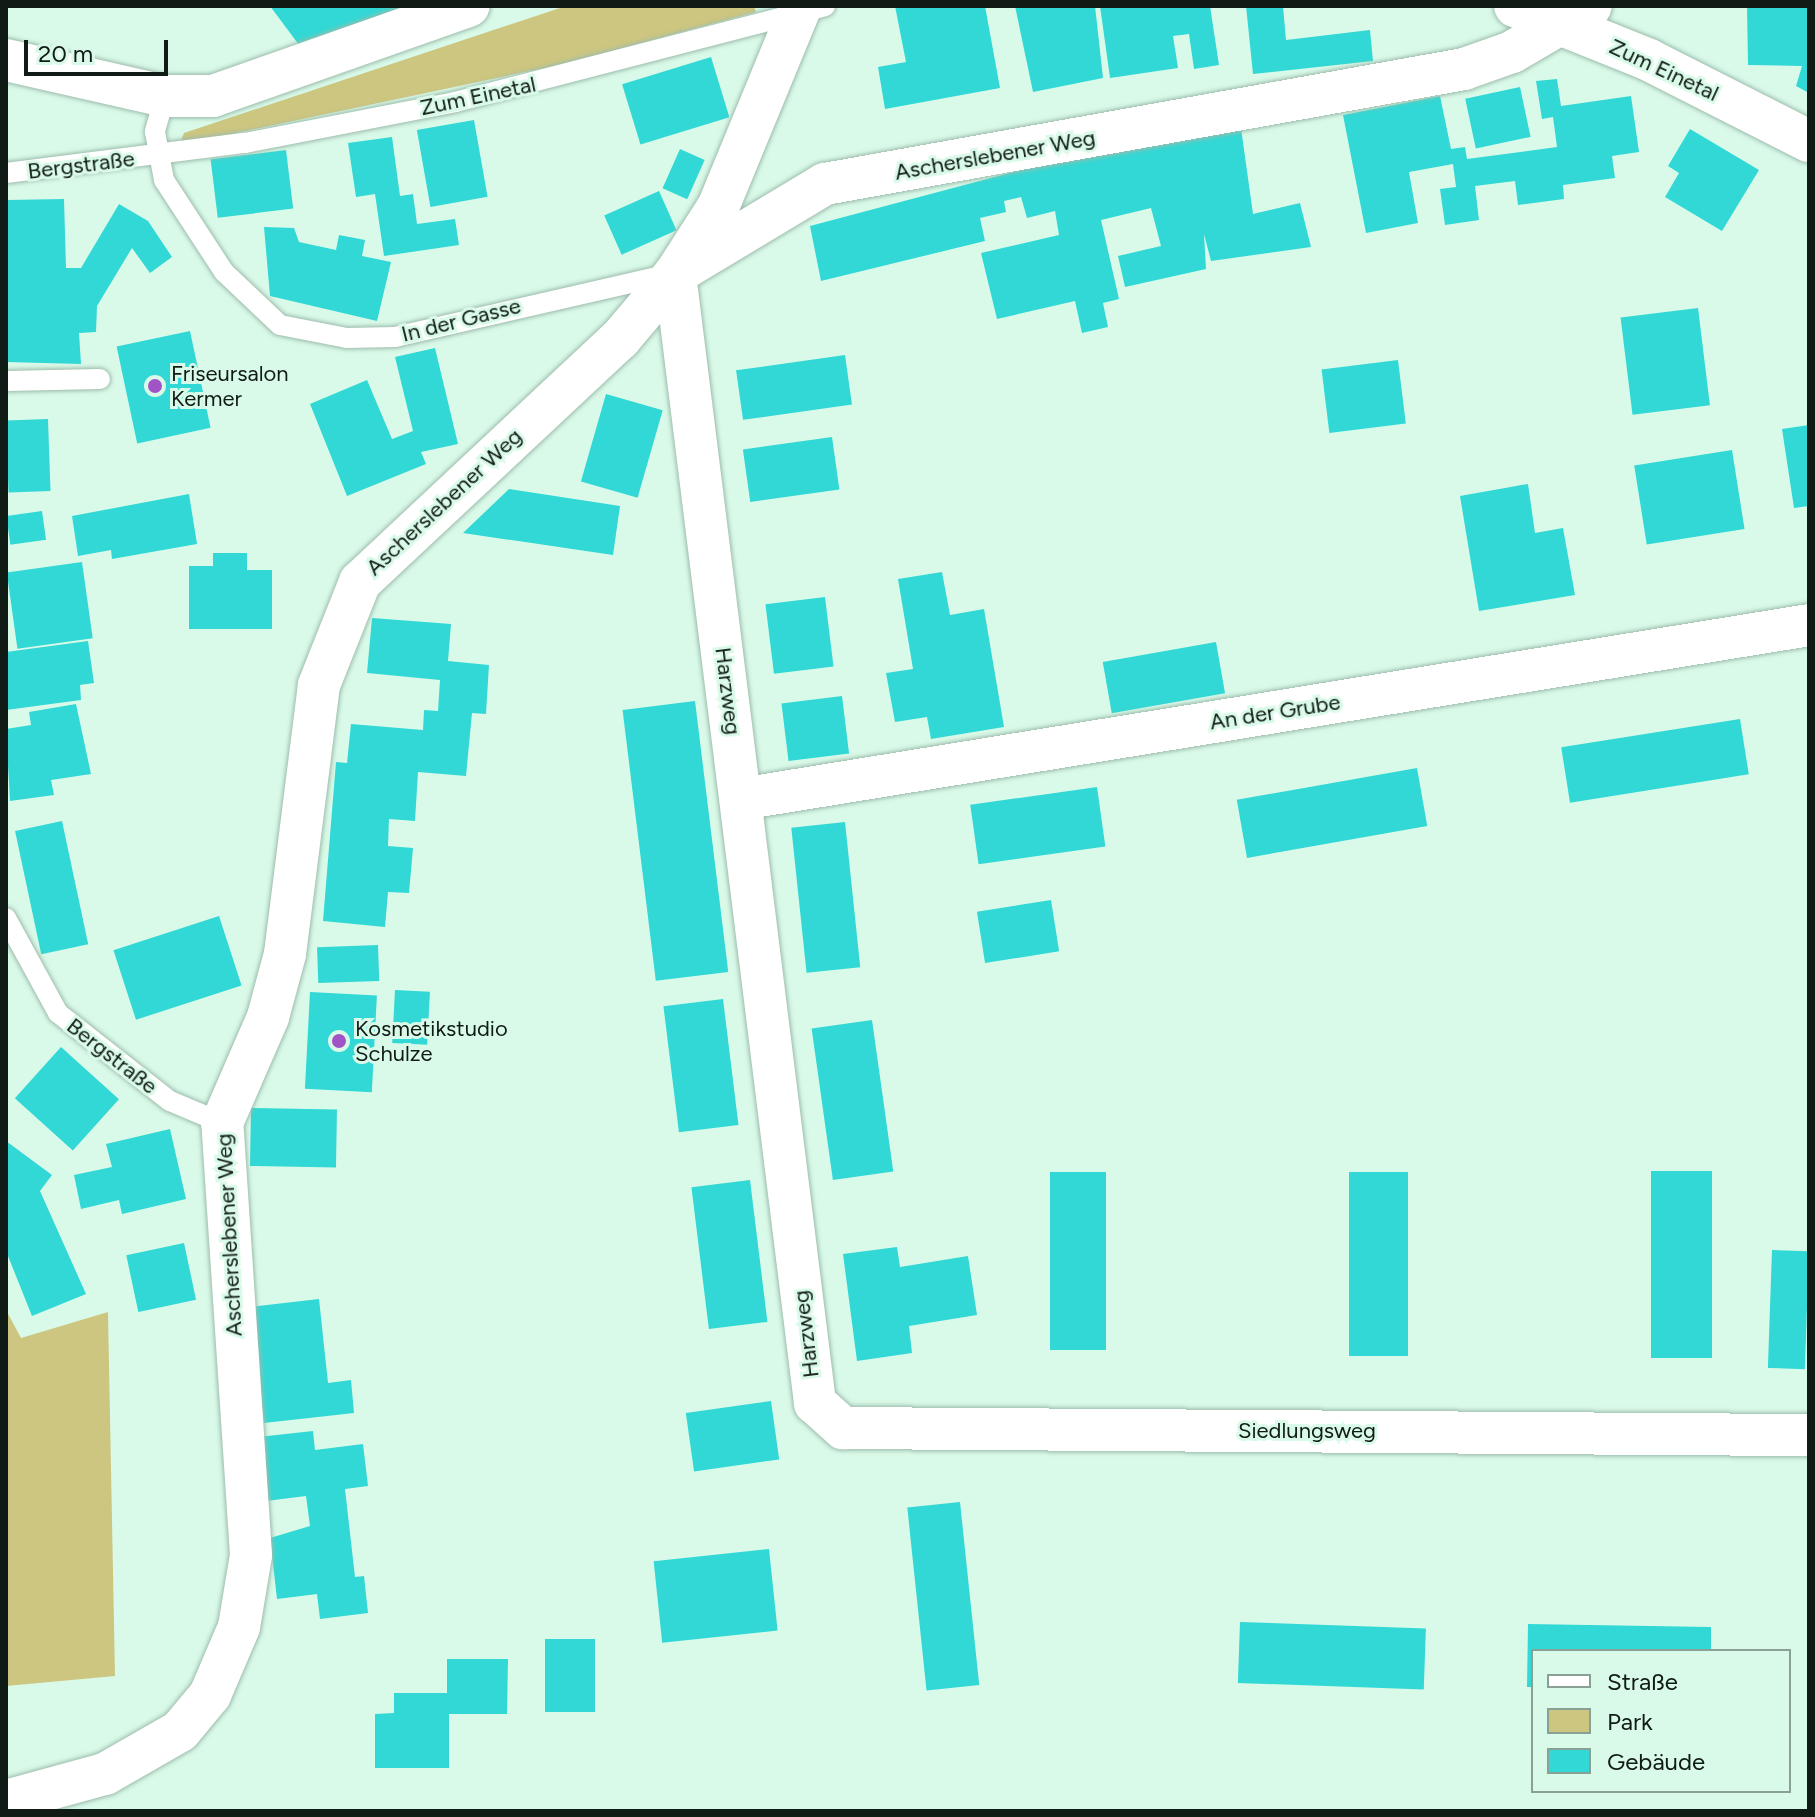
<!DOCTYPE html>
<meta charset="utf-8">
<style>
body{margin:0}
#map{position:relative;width:1815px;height:1817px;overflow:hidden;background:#dafae9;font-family:Figtree,sans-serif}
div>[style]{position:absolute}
.green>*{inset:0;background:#cdc680}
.building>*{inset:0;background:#32d8d5;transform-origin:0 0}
.roads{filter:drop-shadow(0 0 2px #9dbcac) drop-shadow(0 0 2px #9dbcac)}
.lane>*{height:20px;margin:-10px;padding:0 10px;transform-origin:10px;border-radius:10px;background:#fff}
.street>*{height:42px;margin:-21px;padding:0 21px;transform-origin:21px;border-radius:21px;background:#fff}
.dots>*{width:22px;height:22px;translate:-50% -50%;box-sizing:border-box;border:4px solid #dafae9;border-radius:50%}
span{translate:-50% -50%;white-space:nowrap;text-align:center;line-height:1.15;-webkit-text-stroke:6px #dafae9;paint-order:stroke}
.street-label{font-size:22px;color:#101b16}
.poi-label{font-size:22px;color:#101b16}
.left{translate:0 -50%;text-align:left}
.frame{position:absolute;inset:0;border:8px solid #101b16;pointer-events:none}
.legend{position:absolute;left:1531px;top:1649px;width:260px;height:144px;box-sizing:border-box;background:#dafae9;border:2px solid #89a195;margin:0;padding:10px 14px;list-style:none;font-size:24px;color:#101b16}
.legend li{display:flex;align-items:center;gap:16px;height:40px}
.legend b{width:40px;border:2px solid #89a195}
.scale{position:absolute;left:24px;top:40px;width:144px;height:36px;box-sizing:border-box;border:4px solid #101b16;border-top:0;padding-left:10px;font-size:24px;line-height:28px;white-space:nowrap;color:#101b16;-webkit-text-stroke:6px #dafae9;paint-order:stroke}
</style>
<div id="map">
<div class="green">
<div style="clip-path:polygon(566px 6px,754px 6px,756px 12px,563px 64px,179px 145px,184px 133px)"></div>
<div style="clip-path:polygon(6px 1310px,21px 1338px,108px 1312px,115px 1676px,6px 1686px)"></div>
</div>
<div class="building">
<div style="clip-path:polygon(270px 6px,409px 6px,305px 53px)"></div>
<div style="clip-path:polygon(895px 6px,985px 6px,1000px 88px,885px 109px,878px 67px,906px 62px)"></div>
<div style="clip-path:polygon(1015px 6px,1095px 6px,1103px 78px,1033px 92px)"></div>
<div style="clip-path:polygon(1100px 6px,1210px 6px,1219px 65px,1194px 69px,1189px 34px,1173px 36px,1178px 68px,1110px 78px)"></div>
<div style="clip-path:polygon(1246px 6px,1283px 6px,1286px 40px,1370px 30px,1373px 61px,1253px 74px)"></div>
<div style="clip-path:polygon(1747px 6px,1809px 6px,1809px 93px,1796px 86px,1802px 66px,1748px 65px)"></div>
<div style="left:711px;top:57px;width:63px;height:93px;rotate:73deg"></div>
<div style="clip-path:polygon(1557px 79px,1561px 106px,1631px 96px,1639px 152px,1612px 156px,1615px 178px,1563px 185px,1564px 199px,1518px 205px,1515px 181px,1475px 186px,1479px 220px,1445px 225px,1440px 189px,1456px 187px,1453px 164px,1409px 172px,1418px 223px,1366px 233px,1343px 115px,1440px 96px,1451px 149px,1465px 147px,1467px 159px,1557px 147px,1553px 117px,1542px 119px,1536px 81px)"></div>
<div style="left:1520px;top:87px;width:51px;height:56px;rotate:78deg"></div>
<div style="left:474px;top:120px;width:78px;height:58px;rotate:80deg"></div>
<div style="clip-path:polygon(1241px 128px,1253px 214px,1300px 203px,1311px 247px,1211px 261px,1204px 234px,1206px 269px,1125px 287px,1118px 256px,1161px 246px,1151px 208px,1101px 220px,1119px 299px,1103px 303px,1108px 327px,1082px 333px,1075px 301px,997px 319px,981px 253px,1059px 235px,1055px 211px,1027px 218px,1021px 197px,1004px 201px,1006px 212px,980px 218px,985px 241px,821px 281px,810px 226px,1040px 165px)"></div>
<div style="clip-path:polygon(1690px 129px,1759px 170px,1722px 231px,1665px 197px,1679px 173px,1668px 166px)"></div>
<div style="clip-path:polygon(392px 137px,400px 196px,413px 194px,417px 224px,455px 219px,459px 245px,384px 256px,375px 194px,356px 197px,348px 143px)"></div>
<div style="left:680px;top:149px;width:27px;height:43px;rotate:24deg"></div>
<div style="left:286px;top:150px;width:59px;height:76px;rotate:83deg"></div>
<div style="left:659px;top:191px;width:43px;height:60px;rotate:66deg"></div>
<div style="clip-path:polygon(64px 199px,66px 268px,81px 268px,119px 204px,148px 221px,172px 257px,150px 273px,132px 248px,97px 306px,96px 332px,79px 333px,81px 364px,6px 362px,6px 200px)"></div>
<div style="clip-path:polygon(264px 227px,294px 228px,299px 242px,336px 250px,339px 235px,365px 240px,362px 256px,391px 262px,377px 321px,270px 296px)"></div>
<div style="left:1698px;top:308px;width:98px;height:78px;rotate:83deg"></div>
<div style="left:190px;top:331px;width:99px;height:75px;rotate:78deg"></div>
<div style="clip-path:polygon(435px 348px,458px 444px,421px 452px,426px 464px,347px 496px,310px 404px,367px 380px,392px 439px,413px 431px,395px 357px)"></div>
<div style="left:845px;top:355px;width:50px;height:110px;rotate:82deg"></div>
<div style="left:1398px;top:360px;width:64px;height:77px;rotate:83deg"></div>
<div style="left:606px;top:394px;width:59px;height:91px;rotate:16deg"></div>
<div style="left:48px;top:419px;width:72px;height:42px;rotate:88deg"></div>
<div style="clip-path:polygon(1809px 425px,1809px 506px,1794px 508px,1782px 429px)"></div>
<div style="left:832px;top:437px;width:53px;height:90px;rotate:82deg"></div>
<div style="left:1732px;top:450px;width:80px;height:99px;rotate:81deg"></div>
<div style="clip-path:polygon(1528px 484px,1535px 533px,1563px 528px,1575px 595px,1479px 611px,1460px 496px)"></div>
<div style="clip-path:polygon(509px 489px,620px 506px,613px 555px,463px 533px)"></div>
<div style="clip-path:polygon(189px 494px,197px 544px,112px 559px,111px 550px,78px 556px,72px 516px)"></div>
<div style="left:42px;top:511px;width:29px;height:36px;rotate:82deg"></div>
<div style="clip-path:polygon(213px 553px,247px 553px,247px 570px,272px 570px,272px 629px,189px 629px,189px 566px,213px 566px)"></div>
<div style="left:82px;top:562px;width:77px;height:76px;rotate:82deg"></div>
<div style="clip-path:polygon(942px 572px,950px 615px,984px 609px,1004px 727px,931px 739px,927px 717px,895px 722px,886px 673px,913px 669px,898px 579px)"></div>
<div style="left:825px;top:597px;width:70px;height:60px;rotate:83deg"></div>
<div style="clip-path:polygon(372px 618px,451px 624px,448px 661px,489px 665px,486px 714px,472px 713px,466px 776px,418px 772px,415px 821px,389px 819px,388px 846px,413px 848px,409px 893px,388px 892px,385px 927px,323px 921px,336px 762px,347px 763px,351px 724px,423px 730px,424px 710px,438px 711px,440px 680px,367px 673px)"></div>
<div style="clip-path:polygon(88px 641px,94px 683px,80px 685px,81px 700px,6px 710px,6px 652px)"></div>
<div style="left:1216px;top:642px;width:52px;height:115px;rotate:80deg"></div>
<div style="left:842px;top:696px;width:58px;height:61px;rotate:83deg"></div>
<div style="left:695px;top:701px;width:273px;height:73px;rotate:83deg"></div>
<div style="clip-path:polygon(76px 704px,91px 774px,51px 780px,54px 795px,10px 801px,6px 729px,31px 725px,29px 712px)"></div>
<div style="left:1740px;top:719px;width:56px;height:181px;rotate:81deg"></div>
<div style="left:1417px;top:768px;width:59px;height:183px;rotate:80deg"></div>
<div style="left:1097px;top:787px;width:60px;height:128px;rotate:82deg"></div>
<div style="left:62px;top:821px;width:126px;height:48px;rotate:78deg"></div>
<div style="left:845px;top:822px;width:146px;height:54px;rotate:84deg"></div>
<div style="left:1051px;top:900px;width:52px;height:75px;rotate:81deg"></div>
<div style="left:219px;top:916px;width:73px;height:111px;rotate:72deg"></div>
<div style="left:378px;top:945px;width:36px;height:61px;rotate:88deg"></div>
<div style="left:395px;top:990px;width:35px;height:53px;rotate:3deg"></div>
<div style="left:310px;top:992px;width:67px;height:97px;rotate:3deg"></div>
<div style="left:723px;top:999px;width:127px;height:60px;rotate:83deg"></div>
<div style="left:872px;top:1020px;width:153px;height:61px;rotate:82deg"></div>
<div style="left:61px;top:1047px;width:78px;height:69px;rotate:42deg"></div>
<div style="left:251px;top:1108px;width:86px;height:58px;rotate:1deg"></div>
<div style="clip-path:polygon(170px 1129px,186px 1199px,122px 1214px,119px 1200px,81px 1209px,74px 1175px,112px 1167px,106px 1144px)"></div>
<div style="clip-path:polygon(6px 1141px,52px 1175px,40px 1191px,86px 1294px,32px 1316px,6px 1251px)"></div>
<div style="left:1651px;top:1171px;width:61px;height:187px"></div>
<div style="left:1050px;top:1172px;width:56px;height:178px"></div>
<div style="left:1349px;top:1172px;width:59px;height:184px"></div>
<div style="left:750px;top:1180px;width:143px;height:59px;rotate:83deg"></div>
<div style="left:184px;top:1243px;width:58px;height:59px;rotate:78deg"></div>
<div style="clip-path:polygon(897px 1247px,900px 1267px,968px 1256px,977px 1315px,909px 1326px,912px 1353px,857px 1361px,843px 1254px)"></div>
<div style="left:1772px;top:1250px;width:37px;height:118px;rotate:2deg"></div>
<div style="clip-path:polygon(319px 1299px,328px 1383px,351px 1380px,354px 1413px,264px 1423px,250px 1307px)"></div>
<div style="left:771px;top:1401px;width:59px;height:86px;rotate:82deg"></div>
<div style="clip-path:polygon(313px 1431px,315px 1450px,363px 1444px,368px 1486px,345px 1489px,355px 1577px,364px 1576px,368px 1613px,320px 1619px,317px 1594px,277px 1599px,270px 1538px,310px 1526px,306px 1496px,266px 1501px,258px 1437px)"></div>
<div style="left:960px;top:1502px;width:184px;height:53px;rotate:84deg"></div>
<div style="left:769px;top:1549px;width:82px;height:116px;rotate:84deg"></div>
<div style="left:1240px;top:1622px;width:186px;height:61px;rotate:2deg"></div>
<div style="clip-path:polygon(1528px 1624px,1711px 1627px,1711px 1651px,1533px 1651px,1533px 1687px,1527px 1687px)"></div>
<div style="left:545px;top:1639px;width:50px;height:73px"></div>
<div style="clip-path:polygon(447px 1659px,508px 1659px,507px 1714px,449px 1714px,449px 1768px,375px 1768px,375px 1714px,394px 1713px,394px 1693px,447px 1693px)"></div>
</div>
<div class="roads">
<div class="lane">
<div style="left:165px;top:96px;width:37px;rotate:106deg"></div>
<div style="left:155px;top:132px;width:49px;rotate:79.4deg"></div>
<div style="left:164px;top:180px;width:110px;rotate:56.9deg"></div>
<div style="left:224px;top:272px;width:77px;rotate:43.4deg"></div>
<div style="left:280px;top:325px;width:68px;rotate:11deg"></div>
<div style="left:347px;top:338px;width:48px;rotate:-1.2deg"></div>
<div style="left:395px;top:337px;width:281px;rotate:-12.9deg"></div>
<div style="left:6px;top:173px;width:241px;rotate:-7.2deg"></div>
<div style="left:245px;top:143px;width:214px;rotate:-11deg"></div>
<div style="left:455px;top:102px;width:382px;rotate:-14.5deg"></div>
<div style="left:6px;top:381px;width:94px;rotate:-1.2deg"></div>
<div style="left:6px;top:918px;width:108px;rotate:61.3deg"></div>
<div style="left:58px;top:1013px;width:142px;rotate:38.2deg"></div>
<div style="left:170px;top:1101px;width:56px;rotate:22.9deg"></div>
</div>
<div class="street">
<div style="left:801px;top:6px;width:217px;rotate:112.4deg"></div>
<div style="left:718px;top:207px;width:80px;rotate:122.7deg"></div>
<div style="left:675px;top:274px;width:1138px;rotate:82.93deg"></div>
<div style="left:815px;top:1403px;width:38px;rotate:42deg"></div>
<div style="left:843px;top:1428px;width:966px;rotate:0.42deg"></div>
<div style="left:1515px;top:6px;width:144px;rotate:21.9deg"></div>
<div style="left:1649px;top:60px;width:179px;rotate:26.9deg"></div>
<div style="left:6px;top:60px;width:163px;rotate:12.8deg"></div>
<div style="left:165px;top:96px;width:48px"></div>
<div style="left:213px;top:96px;width:271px;rotate:-19.4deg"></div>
<div style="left:741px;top:799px;width:1082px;rotate:-9.25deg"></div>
<div style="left:6px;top:1801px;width:103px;rotate:-15.3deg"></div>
<div style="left:105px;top:1774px;width:86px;rotate:-29.8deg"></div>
<div style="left:180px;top:1731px;width:47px;rotate:-50.2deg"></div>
<div style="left:210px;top:1695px;width:74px;rotate:-66.9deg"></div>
<div style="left:239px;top:1627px;width:73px;rotate:-80.5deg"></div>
<div style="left:251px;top:1555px;width:433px;rotate:-93.8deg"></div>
<div style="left:222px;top:1123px;width:116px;rotate:-66.5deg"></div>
<div style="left:268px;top:1017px;width:65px;rotate:-74.9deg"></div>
<div style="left:285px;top:954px;width:271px;rotate:-82.8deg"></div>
<div style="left:319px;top:685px;width:111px;rotate:-68.3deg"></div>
<div style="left:360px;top:582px;width:356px;rotate:-43.1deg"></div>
<div style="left:620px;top:339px;width:85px;rotate:-49.8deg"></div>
<div style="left:675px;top:274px;width:175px;rotate:-31deg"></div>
<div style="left:825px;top:184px;width:649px;rotate:-10.2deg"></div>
<div style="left:1464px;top:69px;width:51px;rotate:-19.5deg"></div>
<div style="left:1512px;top:52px;width:91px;rotate:-30.2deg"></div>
</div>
</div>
<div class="dots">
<div style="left:155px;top:386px;background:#a054c6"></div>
<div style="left:339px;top:1041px;background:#a054c6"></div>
</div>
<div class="street-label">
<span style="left:1664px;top:70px;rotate:25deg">Zum Einetal</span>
<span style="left:478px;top:96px;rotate:-12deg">Zum Einetal</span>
<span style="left:995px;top:155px;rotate:-10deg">Ascherslebener Weg</span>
<span style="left:81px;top:165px;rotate:-7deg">Bergstraße</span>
<span style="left:461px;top:320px;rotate:-14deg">In der Gasse</span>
<span style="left:444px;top:502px;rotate:-43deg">Ascherslebener Weg</span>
<span style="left:728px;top:691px;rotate:83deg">Harzweg</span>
<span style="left:1275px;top:712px;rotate:-9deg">An der Grube</span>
<span style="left:112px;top:1056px;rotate:38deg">Bergstraße</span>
<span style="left:229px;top:1235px;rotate:-93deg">Ascherslebener Weg</span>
<span style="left:806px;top:1334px;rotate:-97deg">Harzweg</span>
<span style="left:1307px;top:1431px">Siedlungsweg</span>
</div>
<div class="poi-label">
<span class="left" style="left:171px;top:386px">Friseursalon<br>Kermer</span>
<span class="left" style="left:355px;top:1041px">Kosmetikstudio<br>Schulze</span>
</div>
<div class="frame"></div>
<ul class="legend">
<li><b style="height:10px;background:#fff"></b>Straße</li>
<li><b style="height:22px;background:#cdc680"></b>Park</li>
<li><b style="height:22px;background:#32d8d5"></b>Gebäude</li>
</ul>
<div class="scale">20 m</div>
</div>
